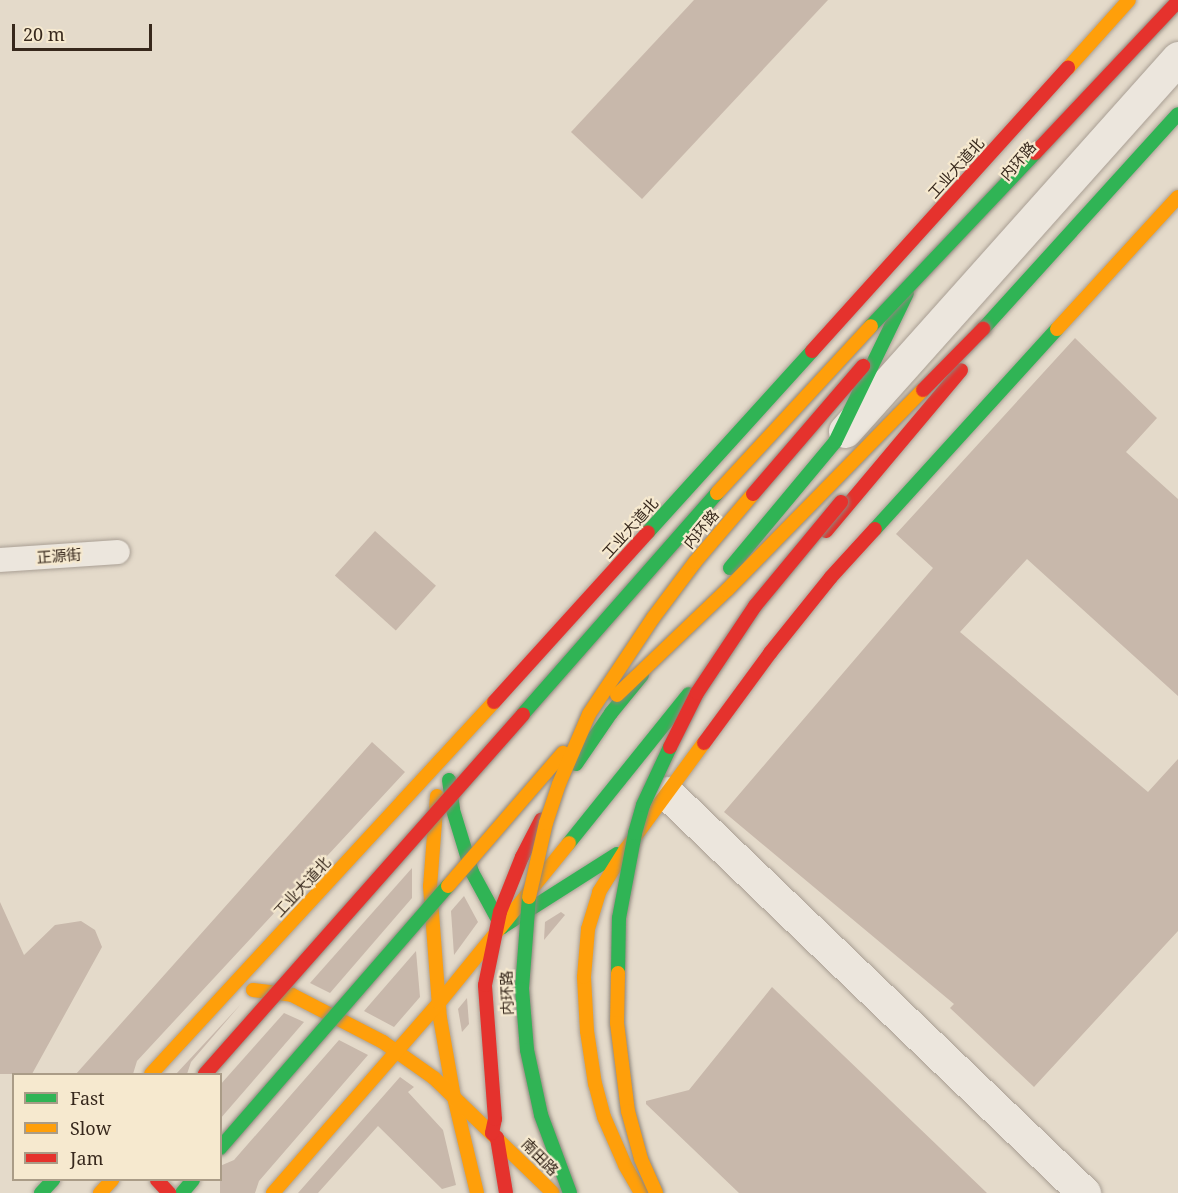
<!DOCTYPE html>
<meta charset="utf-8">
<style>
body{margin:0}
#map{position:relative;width:1178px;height:1193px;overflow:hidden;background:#e4daca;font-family:"Noto Serif","Noto Sans SC",serif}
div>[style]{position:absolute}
.building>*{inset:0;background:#c8b8ab;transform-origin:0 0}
.roads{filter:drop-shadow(0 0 2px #a99f94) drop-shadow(0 0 2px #a99f94)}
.lane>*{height:24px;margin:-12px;padding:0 12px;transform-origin:12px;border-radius:12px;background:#ece6dd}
.street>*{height:33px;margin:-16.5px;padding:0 16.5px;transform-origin:16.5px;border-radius:16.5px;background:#ece6dd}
.fast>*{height:14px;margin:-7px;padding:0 7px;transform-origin:7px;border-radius:7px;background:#30b455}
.slow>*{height:14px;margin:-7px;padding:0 7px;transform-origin:7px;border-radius:7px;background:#ff9f0a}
.jam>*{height:14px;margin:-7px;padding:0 7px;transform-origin:7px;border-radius:7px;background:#e5322d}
.bridges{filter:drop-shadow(0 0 2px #8e857b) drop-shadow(0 0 2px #8e857b)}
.fast-bridge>*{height:14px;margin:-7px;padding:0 7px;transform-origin:7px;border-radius:7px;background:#30b455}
.slow-bridge>*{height:14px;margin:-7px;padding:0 7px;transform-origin:7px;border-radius:7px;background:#ff9f0a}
.jam-bridge>*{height:14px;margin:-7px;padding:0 7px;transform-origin:7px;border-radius:7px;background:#e5322d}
span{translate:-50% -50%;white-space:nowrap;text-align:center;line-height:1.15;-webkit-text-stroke:4.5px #f6e9cf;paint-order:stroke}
.street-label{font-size:15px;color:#37281c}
.legend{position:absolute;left:12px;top:1073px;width:210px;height:108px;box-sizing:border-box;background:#f6e9cf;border:2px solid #aa9c87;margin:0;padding:8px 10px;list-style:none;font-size:18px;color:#37281c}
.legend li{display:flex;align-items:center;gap:12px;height:30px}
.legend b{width:30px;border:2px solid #aa9c87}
.scale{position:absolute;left:12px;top:24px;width:140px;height:27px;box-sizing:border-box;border:3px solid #37281c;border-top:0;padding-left:8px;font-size:18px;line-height:21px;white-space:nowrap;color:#37281c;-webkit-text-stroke:4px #f6e9cf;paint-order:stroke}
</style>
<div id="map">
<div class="building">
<div style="clip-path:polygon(694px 0,828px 0,642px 199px,571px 132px)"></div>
<div style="clip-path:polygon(1075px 338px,1157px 418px,1126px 452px,1178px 499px,1178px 696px,1027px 559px,960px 632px,1148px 792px,1178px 759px,1178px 931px,1034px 1087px,950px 1008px,954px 1004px,724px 812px,933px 568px,896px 534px)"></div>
<div style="left:375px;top:531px;width:82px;height:60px;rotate:42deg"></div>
<div style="clip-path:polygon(372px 742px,405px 772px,137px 1061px,133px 1074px,76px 1074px)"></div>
<div style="clip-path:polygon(412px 868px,412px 898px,330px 993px,310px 983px)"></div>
<div style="clip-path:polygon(464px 896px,478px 922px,454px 955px,451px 911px)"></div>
<div style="clip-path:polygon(0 902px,24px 955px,55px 925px,81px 921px,95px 930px,102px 947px,32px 1074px,0 1074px)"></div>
<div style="clip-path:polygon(561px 912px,565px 915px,544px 940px,545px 922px)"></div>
<div style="clip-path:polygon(416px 951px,420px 997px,394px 1027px,364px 1011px)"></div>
<div style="clip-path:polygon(772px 987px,987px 1193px,739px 1193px,646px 1104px,646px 1101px,689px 1090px)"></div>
<div style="clip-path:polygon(467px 998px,469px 1024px,462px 1032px,458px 1009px)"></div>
<div style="clip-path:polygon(241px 1004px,191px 1062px,187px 1074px,176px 1074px)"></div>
<div style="clip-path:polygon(284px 1013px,304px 1022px,220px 1119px,220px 1085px)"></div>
<div style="clip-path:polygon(339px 1040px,368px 1055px,259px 1181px,255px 1193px,220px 1193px,220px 1166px,234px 1160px)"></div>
<div style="clip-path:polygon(400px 1077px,414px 1087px,408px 1092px,443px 1130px,456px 1185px,442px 1189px,378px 1126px,318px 1193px,298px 1193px)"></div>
</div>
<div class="roads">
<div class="lane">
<div style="left:0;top:560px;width:118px;rotate:-3.9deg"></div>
</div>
<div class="street">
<div style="left:845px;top:431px;width:500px;rotate:-48.24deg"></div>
<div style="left:667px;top:793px;width:578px;rotate:43.81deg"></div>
</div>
<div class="fast">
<div style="left:983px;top:329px;width:290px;rotate:-47.8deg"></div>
<div style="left:875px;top:529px;width:270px;rotate:-47.7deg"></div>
<div style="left:648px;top:532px;width:244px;rotate:-47.8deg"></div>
<div style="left:730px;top:568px;width:164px;rotate:-50.2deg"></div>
<div style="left:835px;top:442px;width:165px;rotate:-64.2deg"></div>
<div style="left:576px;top:764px;width:62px;rotate:-55.5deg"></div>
<div style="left:611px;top:713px;width:49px;rotate:-50.8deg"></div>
<div style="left:449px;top:780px;width:30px;rotate:82deg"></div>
<div style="left:453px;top:810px;width:65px;rotate:73deg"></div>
<div style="left:472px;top:872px;width:63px;rotate:61.4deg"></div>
<div style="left:502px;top:927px;width:136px;rotate:-32.4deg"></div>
<div style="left:569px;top:843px;width:191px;rotate:-51.2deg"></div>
<div style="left:41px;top:1193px;width:18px;rotate:-47deg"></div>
<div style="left:182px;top:1193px;width:17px;rotate:-50deg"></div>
</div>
<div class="slow">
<div style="left:1068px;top:68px;width:91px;rotate:-48.1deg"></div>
<div style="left:1057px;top:329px;width:179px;rotate:-47.5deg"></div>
<div style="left:437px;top:796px;width:90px;rotate:94.4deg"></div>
<div style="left:430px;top:886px;width:132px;rotate:85.7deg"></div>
<div style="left:440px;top:1018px;width:80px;rotate:80deg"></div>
<div style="left:454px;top:1097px;width:99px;rotate:76.5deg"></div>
<div style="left:253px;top:990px;width:39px;rotate:7deg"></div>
<div style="left:292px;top:995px;width:102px;rotate:27.3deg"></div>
<div style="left:383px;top:1042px;width:62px;rotate:35.2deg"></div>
<div style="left:434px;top:1078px;width:165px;rotate:44deg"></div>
<div style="left:151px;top:1074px;width:506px;rotate:-47.32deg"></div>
<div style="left:100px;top:1193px;width:18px;rotate:-47deg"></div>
<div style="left:273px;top:1193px;width:252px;rotate:-48.9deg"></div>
<div style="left:439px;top:1003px;width:206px;rotate:-50.9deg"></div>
<div style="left:641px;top:1193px;width:32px;rotate:-120deg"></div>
<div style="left:625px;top:1165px;width:52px;rotate:-113.6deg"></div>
<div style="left:604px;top:1117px;width:34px;rotate:-105deg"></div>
<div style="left:595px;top:1084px;width:54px;rotate:-98.6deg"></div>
<div style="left:587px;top:1031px;width:54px;rotate:-93.2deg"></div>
<div style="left:584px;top:977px;width:48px;rotate:-85.2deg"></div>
<div style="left:588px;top:929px;width:39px;rotate:-73deg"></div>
<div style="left:599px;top:892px;width:51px;rotate:-57.9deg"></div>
<div style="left:626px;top:849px;width:132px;rotate:-53.7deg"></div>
</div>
<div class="jam">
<div style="left:812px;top:351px;width:382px;rotate:-47.9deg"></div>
<div style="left:826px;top:531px;width:210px;rotate:-50deg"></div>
<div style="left:494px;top:702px;width:229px;rotate:-47.8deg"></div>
<div style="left:704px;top:743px;width:112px;rotate:-53.7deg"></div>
<div style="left:770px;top:653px;width:97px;rotate:-51.2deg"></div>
<div style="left:831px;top:577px;width:65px;rotate:-47.5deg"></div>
<div style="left:157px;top:1180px;width:18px;rotate:47deg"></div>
<div style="left:506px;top:1193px;width:56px;rotate:-99.3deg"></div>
<div style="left:497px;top:1138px;width:7px;rotate:-135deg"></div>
<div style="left:492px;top:1133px;width:14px;rotate:-78deg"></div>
<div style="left:495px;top:1119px;width:134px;rotate:-94.3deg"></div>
<div style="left:485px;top:985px;width:75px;rotate:-78.4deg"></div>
<div style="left:500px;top:912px;width:59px;rotate:-68.2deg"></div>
<div style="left:522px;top:857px;width:42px;rotate:-62.8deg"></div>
</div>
</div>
<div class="bridges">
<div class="fast-bridge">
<div style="left:871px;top:326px;width:238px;rotate:-46.5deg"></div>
<div style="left:523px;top:714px;width:294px;rotate:-48.7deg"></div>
<div style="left:529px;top:897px;width:92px;rotate:94.4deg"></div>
<div style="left:522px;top:989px;width:61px;rotate:85.3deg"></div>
<div style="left:527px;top:1050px;width:66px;rotate:77.8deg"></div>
<div style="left:541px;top:1115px;width:83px;rotate:69.6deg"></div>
<div style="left:618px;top:973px;width:55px;rotate:-89deg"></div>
<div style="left:619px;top:918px;width:86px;rotate:-79.3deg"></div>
<div style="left:635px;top:833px;width:29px;rotate:-74deg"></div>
<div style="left:643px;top:805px;width:64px;rotate:-65deg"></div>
<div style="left:220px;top:1148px;width:347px;rotate:-49deg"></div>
</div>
<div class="slow-bridge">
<div style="left:717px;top:493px;width:227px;rotate:-47.3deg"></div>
<div style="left:617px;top:695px;width:152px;rotate:-43.7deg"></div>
<div style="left:727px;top:590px;width:280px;rotate:-45.6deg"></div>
<div style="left:448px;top:886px;width:176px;rotate:-49.2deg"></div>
<div style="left:529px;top:897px;width:76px;rotate:-77.1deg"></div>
<div style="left:546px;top:823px;width:41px;rotate:-71.6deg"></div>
<div style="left:559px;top:784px;width:76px;rotate:-66.8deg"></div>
<div style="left:589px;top:714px;width:115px;rotate:-56.3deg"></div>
<div style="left:653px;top:618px;width:70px;rotate:-53.1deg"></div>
<div style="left:695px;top:562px;width:89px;rotate:-49.5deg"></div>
<div style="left:618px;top:973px;width:50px;rotate:91.1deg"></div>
<div style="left:617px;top:1023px;width:89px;rotate:82.9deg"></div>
<div style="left:628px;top:1111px;width:50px;rotate:74.8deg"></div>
<div style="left:641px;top:1159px;width:37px;rotate:66deg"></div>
</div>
<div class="jam-bridge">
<div style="left:1035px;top:153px;width:209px;rotate:-46.7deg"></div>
<div style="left:923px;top:390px;width:86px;rotate:-45.5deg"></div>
<div style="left:753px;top:494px;width:169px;rotate:-49.3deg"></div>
<div style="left:670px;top:747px;width:60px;rotate:-63.4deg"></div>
<div style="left:697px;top:693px;width:105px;rotate:-56.3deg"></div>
<div style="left:755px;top:606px;width:135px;rotate:-50.4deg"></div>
<div style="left:205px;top:1074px;width:480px;rotate:-48.5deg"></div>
</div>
</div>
<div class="street-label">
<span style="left:1018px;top:161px;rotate:-49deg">内环路</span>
<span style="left:956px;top:168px;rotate:-48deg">工业大道北</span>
<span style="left:630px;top:528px;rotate:-48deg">工业大道北</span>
<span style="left:701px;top:529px;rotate:-50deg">内环路</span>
<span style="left:59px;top:556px;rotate:-4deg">正源街</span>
<span style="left:302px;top:887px;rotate:-47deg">工业大道北</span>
<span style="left:507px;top:993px;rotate:-92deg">内环路</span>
<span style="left:540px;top:1157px;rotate:45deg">南田路</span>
</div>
<ul class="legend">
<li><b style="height:8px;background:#30b455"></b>Fast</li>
<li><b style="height:8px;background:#ff9f0a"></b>Slow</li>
<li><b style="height:8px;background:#e5322d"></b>Jam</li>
</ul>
<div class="scale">20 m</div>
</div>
